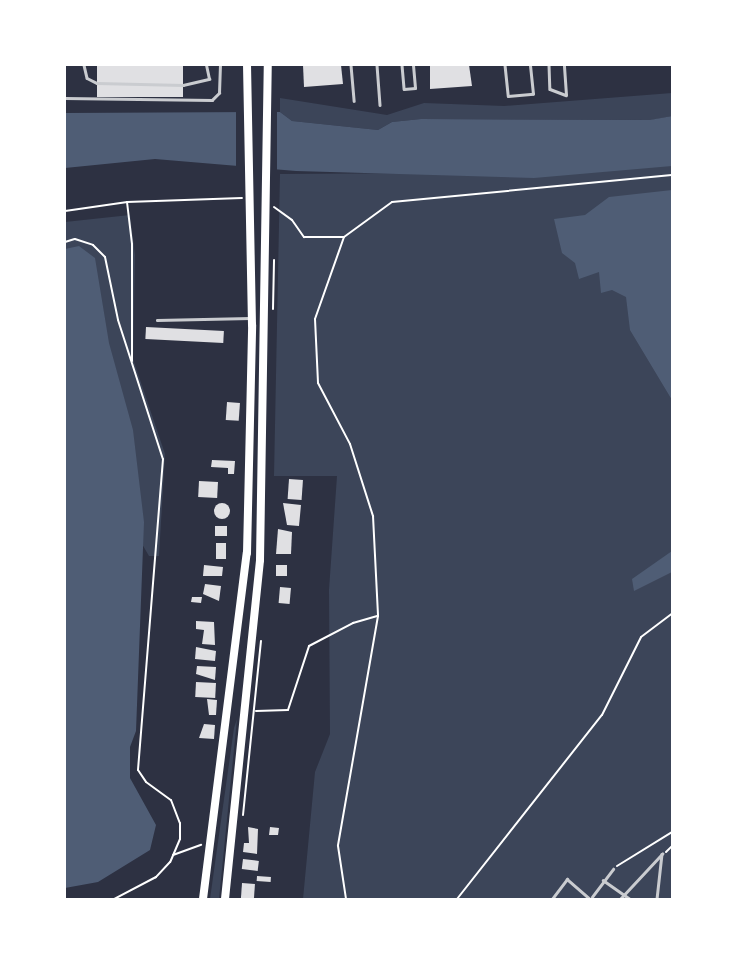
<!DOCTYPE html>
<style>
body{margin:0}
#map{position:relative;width:737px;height:964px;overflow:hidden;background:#2d3142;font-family:Karla,sans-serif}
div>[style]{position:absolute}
.green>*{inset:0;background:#3c4559}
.water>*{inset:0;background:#4f5d75}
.pier>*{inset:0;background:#2d3142;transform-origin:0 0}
.building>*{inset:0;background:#e0e0e3;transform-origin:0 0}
.round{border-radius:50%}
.path>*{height:2px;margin:-1px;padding:0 1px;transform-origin:1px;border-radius:1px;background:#fff}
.service>*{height:2.5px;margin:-1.25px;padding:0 1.25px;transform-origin:1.25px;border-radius:1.25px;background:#caccd0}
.primary>*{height:8px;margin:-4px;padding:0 4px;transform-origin:4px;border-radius:4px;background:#fff}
span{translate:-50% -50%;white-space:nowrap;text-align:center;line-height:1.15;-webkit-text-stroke:4.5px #fff;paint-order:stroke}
.frame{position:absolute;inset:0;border:66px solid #fff;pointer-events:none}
</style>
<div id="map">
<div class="green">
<div style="clip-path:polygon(672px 93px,672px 116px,652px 120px,421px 119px,392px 122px,378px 130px,292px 121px,280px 112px,280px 98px,387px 115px,424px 103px,504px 106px)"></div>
<div style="clip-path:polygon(672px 157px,672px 899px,303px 899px,315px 772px,330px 734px,329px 590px,337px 476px,274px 476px,280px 174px,601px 172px)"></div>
<div style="clip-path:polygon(130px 215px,135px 255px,133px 359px,165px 454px,159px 556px,149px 556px,142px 544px,65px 251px,65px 222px)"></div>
<div style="clip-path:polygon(237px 719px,219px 899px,210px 899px,234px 728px)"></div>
</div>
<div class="water">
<div style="clip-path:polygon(280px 112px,292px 121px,378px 130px,392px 122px,421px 119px,650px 120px,672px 116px,672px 166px,534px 178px,296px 171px,155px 159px,65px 168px,65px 113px)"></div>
<div style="clip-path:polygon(672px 190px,672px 400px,630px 330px,626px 297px,612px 290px,601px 293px,599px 272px,579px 279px,575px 263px,562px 253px,554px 219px,585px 215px,609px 197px)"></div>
<div style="clip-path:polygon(79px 246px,95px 258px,109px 343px,133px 430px,144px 522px,136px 731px,130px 747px,130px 778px,156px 825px,150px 850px,98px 882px,65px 888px,65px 249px)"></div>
<div style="clip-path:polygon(672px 551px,672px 572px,634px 591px,632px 579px)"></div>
</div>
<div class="pier">
<div style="left:277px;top:109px;width:61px;height:41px;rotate:90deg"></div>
</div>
<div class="building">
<div style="left:97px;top:65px;width:86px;height:32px"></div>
<div style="clip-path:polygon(303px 65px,341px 65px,343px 84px,304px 87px)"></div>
<div style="clip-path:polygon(430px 65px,469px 65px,472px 86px,430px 89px)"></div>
<div style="left:146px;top:327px;width:78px;height:12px;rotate:3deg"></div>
<div style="left:227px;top:402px;width:13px;height:18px;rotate:4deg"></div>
<div style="clip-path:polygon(212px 460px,235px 461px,234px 474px,228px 474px,228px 468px,211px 467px)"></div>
<div style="left:289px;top:479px;width:14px;height:20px;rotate:4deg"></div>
<div style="left:199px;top:481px;width:19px;height:16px;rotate:3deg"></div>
<div class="round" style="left:214px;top:503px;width:16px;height:16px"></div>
<div style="clip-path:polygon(283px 503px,301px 505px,299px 526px,287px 525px)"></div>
<div style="left:215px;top:526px;width:12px;height:10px"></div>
<div style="clip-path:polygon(278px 529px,292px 532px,291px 554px,276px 554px)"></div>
<div style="left:216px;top:543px;width:10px;height:16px"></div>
<div style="clip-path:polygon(204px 565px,223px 567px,222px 576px,203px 576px)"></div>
<div style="left:276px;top:565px;width:11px;height:11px"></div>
<div style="clip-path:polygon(205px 584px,221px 586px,219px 601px,203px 594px)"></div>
<div style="left:280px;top:587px;width:11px;height:16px;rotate:5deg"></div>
<div style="clip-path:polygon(192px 597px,202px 597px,201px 603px,191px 602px)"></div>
<div style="clip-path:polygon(196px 621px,214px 622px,215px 645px,202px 644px,204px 630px,196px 629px)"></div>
<div style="clip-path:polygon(196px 647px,216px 651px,215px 661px,195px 659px)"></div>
<div style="clip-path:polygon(197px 666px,216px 667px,215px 680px,196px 674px)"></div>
<div style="left:196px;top:682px;width:20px;height:15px;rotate:3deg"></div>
<div style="clip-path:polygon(207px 699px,217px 700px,216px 715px,209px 715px)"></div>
<div style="clip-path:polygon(204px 724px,215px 725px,214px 739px,199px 738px)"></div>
<div style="clip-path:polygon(248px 827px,258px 829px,257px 854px,243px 852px,244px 843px,249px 843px)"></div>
<div style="clip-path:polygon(270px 827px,279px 828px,278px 835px,269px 835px)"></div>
<div style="left:243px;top:859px;width:16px;height:10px;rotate:7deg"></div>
<div style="left:257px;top:876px;width:14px;height:5px;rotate:4deg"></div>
<div style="left:242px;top:883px;width:13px;height:16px;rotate:4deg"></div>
</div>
<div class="path">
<div style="left:127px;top:202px;width:42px;rotate:83.2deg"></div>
<div style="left:132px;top:244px;width:117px;rotate:90deg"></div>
<div style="left:274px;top:207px;width:22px;rotate:36deg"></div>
<div style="left:292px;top:220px;width:21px;rotate:55deg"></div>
<div style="left:304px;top:237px;width:40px"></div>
<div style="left:344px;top:237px;width:59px;rotate:-36.1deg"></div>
<div style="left:392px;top:202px;width:281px;rotate:-5.5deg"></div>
<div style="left:65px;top:211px;width:63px;rotate:-8.3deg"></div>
<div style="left:127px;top:202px;width:115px;rotate:-2deg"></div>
<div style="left:344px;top:237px;width:87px;rotate:109.5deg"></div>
<div style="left:315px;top:319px;width:64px;rotate:87.3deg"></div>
<div style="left:318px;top:383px;width:69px;rotate:62.3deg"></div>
<div style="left:350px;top:444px;width:76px;rotate:72.3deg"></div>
<div style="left:373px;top:516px;width:100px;rotate:87.1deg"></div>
<div style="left:378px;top:616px;width:233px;rotate:99.9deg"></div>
<div style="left:338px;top:846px;width:54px;rotate:81.4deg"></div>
<div style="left:65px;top:242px;width:10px;rotate:-17deg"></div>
<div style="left:75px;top:239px;width:19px;rotate:18deg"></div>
<div style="left:93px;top:245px;width:17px;rotate:45deg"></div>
<div style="left:105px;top:257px;width:64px;rotate:78.3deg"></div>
<div style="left:118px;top:320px;width:146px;rotate:72.1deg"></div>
<div style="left:163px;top:459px;width:312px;rotate:94.6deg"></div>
<div style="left:138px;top:770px;width:14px;rotate:56deg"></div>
<div style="left:146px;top:782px;width:31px;rotate:36deg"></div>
<div style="left:171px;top:800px;width:25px;rotate:69deg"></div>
<div style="left:180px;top:823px;width:16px;rotate:90deg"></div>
<div style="left:180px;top:839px;width:25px;rotate:113deg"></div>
<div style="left:170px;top:862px;width:21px;rotate:133deg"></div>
<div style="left:156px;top:877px;width:47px;rotate:152.4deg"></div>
<div style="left:273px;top:309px;width:49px;rotate:-88.8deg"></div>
<div style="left:256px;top:711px;width:32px;rotate:-2deg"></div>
<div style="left:288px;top:710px;width:67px;rotate:-71.8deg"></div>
<div style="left:309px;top:646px;width:50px;rotate:-27.6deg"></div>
<div style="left:353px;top:623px;width:26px;rotate:-16deg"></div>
<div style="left:243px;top:815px;width:175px;rotate:-84.1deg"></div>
<div style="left:666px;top:852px;width:8px;rotate:-45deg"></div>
<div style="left:173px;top:855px;width:30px;rotate:-20deg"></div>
<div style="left:617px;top:866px;width:65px;rotate:-31.7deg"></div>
<div style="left:457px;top:899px;width:234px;rotate:-51.8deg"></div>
<div style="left:602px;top:715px;width:87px;rotate:-63.4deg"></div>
<div style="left:641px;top:637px;width:39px;rotate:-37deg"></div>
</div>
<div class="service">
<div style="left:84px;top:65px;width:13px;rotate:77deg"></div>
<div style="left:87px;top:78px;width:11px;rotate:27deg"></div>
<div style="left:97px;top:83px;width:86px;rotate:1.3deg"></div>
<div style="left:183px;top:85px;width:27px;rotate:-13deg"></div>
<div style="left:209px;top:79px;width:14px;rotate:-102deg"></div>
<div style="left:351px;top:65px;width:36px;rotate:85deg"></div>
<div style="left:377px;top:65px;width:40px;rotate:85.7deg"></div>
<div style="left:402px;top:65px;width:24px;rotate:85deg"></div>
<div style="left:404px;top:89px;width:11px;rotate:-5deg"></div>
<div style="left:415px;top:88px;width:23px;rotate:-95deg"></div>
<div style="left:505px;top:65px;width:31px;rotate:84deg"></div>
<div style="left:508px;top:96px;width:25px;rotate:-5deg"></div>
<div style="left:533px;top:94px;width:29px;rotate:-96deg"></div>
<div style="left:549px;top:65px;width:24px;rotate:88deg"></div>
<div style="left:550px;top:89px;width:17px;rotate:21deg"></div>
<div style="left:566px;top:95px;width:30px;rotate:-94deg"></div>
<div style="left:65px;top:98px;width:147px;rotate:0.8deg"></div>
<div style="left:212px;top:100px;width:10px;rotate:-45deg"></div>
<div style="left:219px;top:93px;width:28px;rotate:-88deg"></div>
<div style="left:157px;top:320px;width:93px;rotate:-1.2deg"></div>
<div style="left:603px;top:880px;width:33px;rotate:35deg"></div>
<div style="left:592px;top:897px;width:35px;rotate:-53deg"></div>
<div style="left:552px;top:899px;width:25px;rotate:-53deg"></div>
<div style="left:567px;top:879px;width:30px;rotate:41deg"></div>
<div style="left:620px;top:899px;width:62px;rotate:-47deg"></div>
<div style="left:662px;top:854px;width:45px;rotate:96.3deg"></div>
</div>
<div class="primary">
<div style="left:203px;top:899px;width:349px;rotate:-82.8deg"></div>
<div style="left:247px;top:553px;width:228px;rotate:-88.7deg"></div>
<div style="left:252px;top:325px;width:260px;rotate:-91.1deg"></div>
<div style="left:225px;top:899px;width:341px;rotate:-84.1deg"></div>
<div style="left:260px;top:560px;width:495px;rotate:-89.1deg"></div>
</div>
<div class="frame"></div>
</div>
